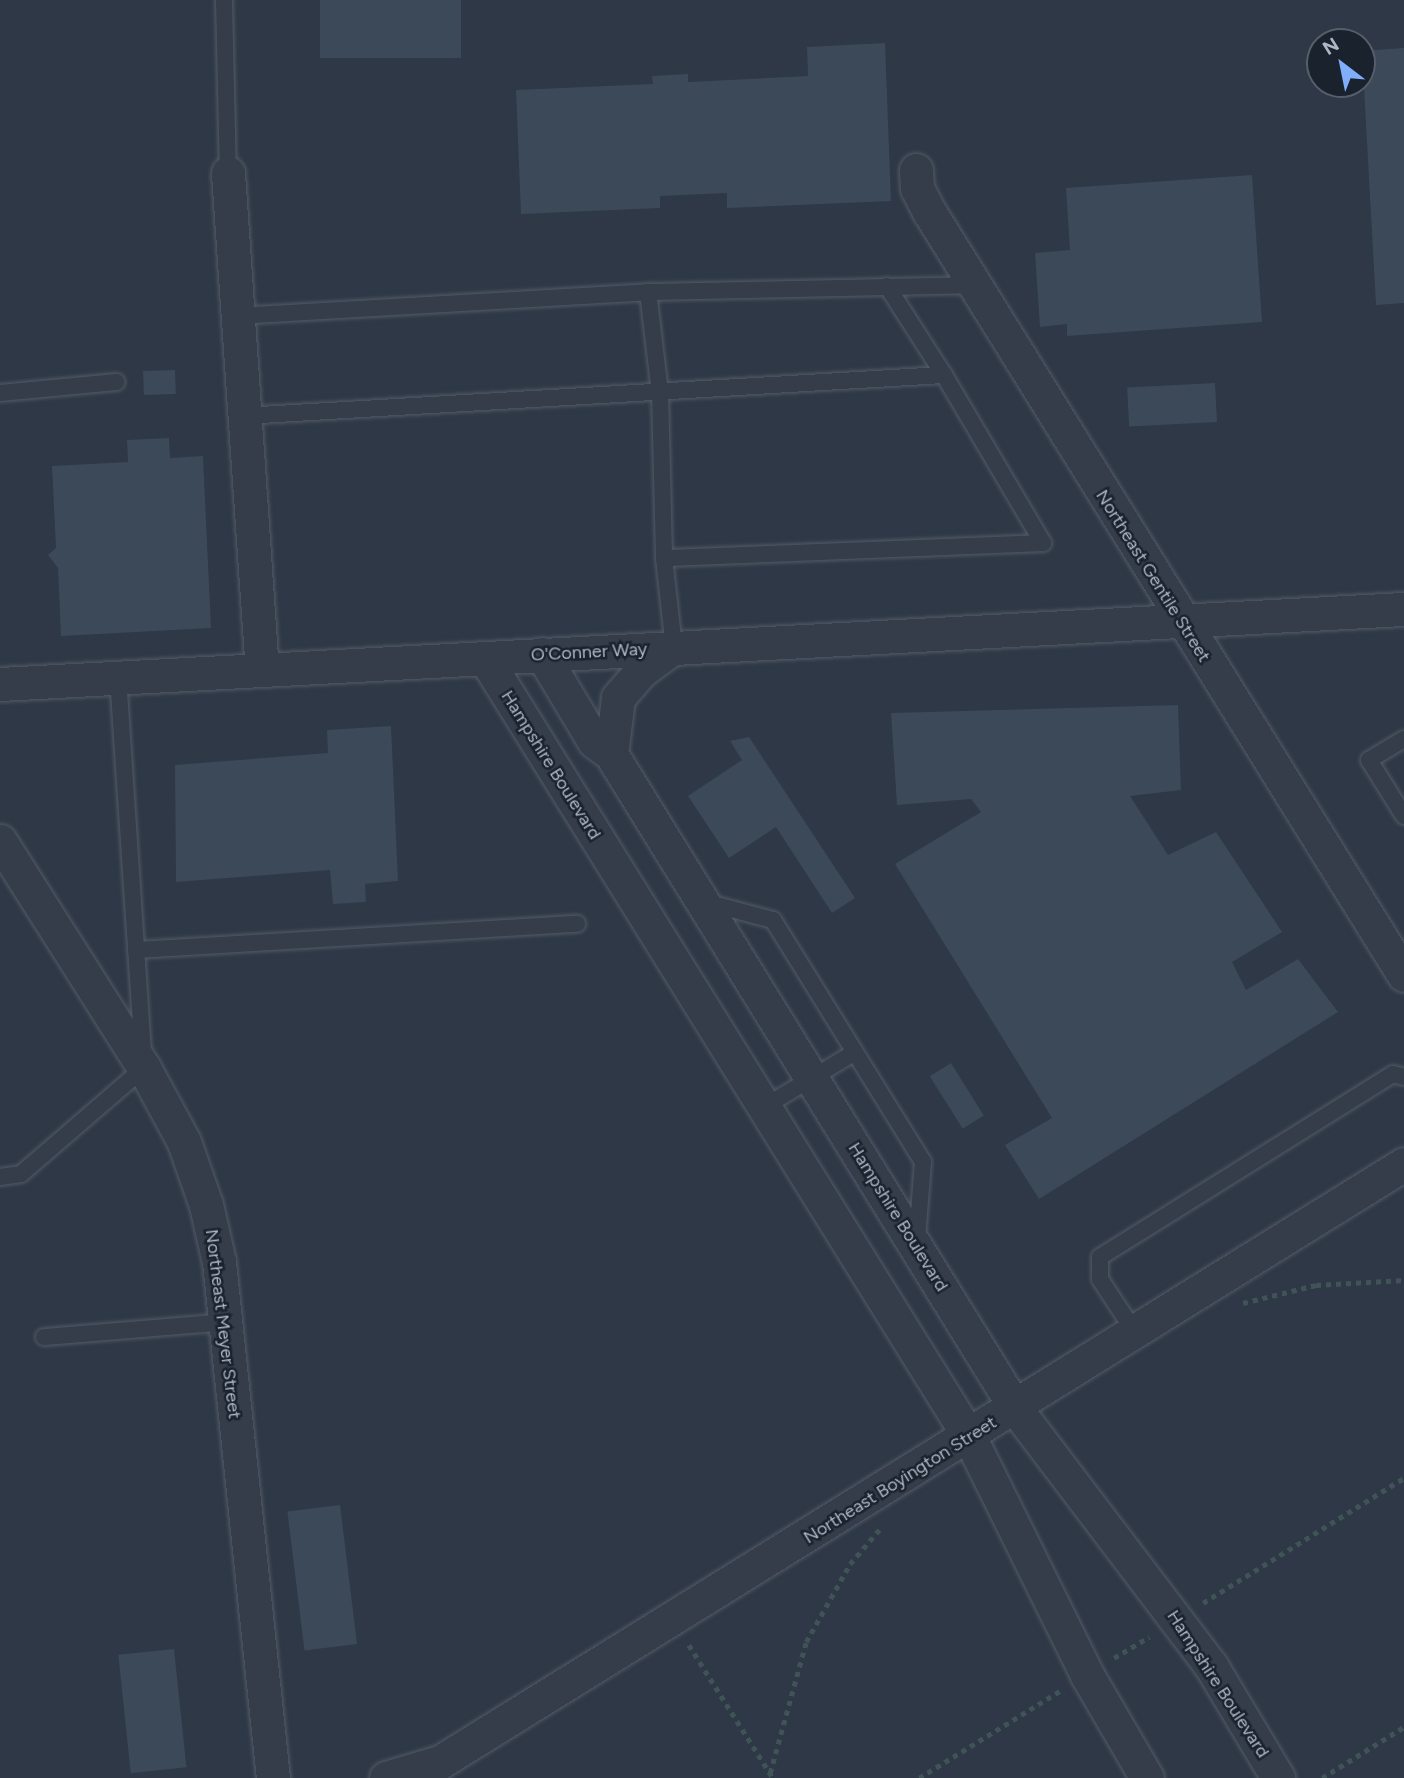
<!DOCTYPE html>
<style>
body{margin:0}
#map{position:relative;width:1404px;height:1778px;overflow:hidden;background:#212b39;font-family:Figtree,sans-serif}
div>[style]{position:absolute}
.airport>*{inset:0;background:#2e3846}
.building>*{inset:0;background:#3c4959;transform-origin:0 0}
.path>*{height:4.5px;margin-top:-2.25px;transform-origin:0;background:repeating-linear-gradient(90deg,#405458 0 5px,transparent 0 10px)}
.roads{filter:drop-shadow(0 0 2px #525a67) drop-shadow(0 0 2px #525a67)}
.service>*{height:16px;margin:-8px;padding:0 8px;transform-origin:8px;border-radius:8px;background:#343d49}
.minor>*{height:33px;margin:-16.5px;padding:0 16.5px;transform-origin:16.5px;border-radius:16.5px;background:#343d49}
span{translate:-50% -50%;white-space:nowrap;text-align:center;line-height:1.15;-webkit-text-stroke:5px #1a222e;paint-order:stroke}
.street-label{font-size:18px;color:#afb7c6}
.north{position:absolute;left:1306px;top:28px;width:70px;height:70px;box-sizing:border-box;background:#1a222e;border:2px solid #565e6b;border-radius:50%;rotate:328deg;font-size:19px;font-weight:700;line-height:28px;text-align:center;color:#afb7c6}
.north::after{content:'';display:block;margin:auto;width:24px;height:32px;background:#80aefa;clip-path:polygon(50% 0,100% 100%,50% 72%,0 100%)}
</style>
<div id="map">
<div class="airport">
<div style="clip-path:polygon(evenodd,0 0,1404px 0,1404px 1778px,0 1778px,0 0,1320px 42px,1362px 42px,1362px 84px,1320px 84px,1320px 42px)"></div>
</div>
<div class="building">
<div style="left:320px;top:0;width:141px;height:58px"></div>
<div style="clip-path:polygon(885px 43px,891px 201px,727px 208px,727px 193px,660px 196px,660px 208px,521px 214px,516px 90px,653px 84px,652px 76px,688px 74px,688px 82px,808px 76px,807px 47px)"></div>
<div style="clip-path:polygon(1404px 48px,1404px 303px,1376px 305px,1362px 51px)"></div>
<div style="clip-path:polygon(1252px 175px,1262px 322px,1067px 336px,1067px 324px,1040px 327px,1035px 253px,1070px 250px,1066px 188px)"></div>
<div style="left:175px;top:370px;width:24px;height:32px;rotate:88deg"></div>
<div style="left:1215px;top:383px;width:39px;height:88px;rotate:87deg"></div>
<div style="clip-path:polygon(169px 438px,170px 458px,203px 456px,211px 628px,61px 636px,58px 568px,48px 555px,56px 548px,52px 466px,128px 462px,127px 440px)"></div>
<div style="clip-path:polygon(1178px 705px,1181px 790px,1130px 796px,1168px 855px,1216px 832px,1282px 932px,1232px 962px,1246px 990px,1298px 959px,1338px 1012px,1039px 1199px,1005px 1145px,1052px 1118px,895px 864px,981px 812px,971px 799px,897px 805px,891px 713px)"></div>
<div style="clip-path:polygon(391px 726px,398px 881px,365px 884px,366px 902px,333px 904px,330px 870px,176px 882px,175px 765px,328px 753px,327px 730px)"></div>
<div style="clip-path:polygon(749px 737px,855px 898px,832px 913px,776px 827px,729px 858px,688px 796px,742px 760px,730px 741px)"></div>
<div style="left:951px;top:1063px;width:62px;height:25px;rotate:58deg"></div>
<div style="left:340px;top:1505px;width:140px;height:53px;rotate:83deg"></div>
<div style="left:174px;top:1649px;width:119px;height:56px;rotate:84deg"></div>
</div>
<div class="path">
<div style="left:1243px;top:1303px;width:75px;rotate:-13.9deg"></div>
<div style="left:1316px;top:1285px;width:88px;rotate:-3.3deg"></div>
<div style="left:1203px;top:1603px;width:237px;rotate:-31.9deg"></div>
<div style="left:689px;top:1645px;width:157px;rotate:57.7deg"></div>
<div style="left:1114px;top:1658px;width:41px;rotate:-31deg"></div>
<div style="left:770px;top:1773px;width:136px;rotate:-74.6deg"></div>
<div style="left:806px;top:1642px;width:90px;rotate:-60.6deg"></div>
<div style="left:850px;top:1564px;width:45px;rotate:-49.5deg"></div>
<div style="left:919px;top:1778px;width:166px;rotate:-31.7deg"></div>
<div style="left:1322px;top:1778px;width:97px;rotate:-31.9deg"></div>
</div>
<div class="roads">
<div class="service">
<div style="left:224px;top:0;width:173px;rotate:88.7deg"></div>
<div style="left:887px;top:286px;width:106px;rotate:57.4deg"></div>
<div style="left:648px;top:292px;width:326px;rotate:-1.2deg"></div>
<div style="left:236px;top:316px;width:413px;rotate:-3.3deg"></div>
<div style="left:648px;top:292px;width:101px;rotate:83.2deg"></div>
<div style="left:660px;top:392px;width:166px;rotate:88.6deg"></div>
<div style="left:0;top:393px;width:117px;rotate:-5.4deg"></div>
<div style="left:243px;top:416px;width:702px;rotate:-3.35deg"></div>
<div style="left:944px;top:375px;width:195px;rotate:59.5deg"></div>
<div style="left:1043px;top:543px;width:379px;rotate:177.7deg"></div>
<div style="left:664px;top:558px;width:90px;rotate:83.6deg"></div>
<div style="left:1404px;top:739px;width:41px;rotate:149deg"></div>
<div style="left:1369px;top:760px;width:66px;rotate:58deg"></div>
<div style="left:705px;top:902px;width:70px;rotate:14.8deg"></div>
<div style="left:773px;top:920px;width:285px;rotate:58.2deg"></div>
<div style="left:923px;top:1162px;width:77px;rotate:94.5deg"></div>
<div style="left:136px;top:950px;width:442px;rotate:-3.4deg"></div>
<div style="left:764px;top:1107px;width:106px;rotate:-31.1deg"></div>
<div style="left:0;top:1177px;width:21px;rotate:-8deg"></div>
<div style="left:21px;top:1174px;width:162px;rotate:-40.8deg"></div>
<div style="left:144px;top:1068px;width:394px;rotate:-93.8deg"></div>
<div style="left:1136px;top:1334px;width:66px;rotate:-123.2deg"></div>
<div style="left:1100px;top:1279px;width:22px;rotate:-90deg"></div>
<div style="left:1100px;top:1257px;width:345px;rotate:-32deg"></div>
<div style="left:1393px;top:1074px;width:11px;rotate:15deg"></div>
<div style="left:44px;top:1337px;width:182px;rotate:-4.7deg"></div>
</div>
<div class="minor">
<div style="left:916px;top:170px;width:18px;rotate:87deg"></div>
<div style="left:917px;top:188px;width:28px;rotate:63deg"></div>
<div style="left:930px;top:213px;width:897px;rotate:58.12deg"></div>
<div style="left:228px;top:173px;width:496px;rotate:86.1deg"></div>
<div style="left:674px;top:647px;width:39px;rotate:144deg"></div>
<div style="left:642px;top:670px;width:37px;rotate:131deg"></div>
<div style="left:618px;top:698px;width:56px;rotate:97.1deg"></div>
<div style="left:611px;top:754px;width:770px;rotate:58.27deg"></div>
<div style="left:1016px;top:1409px;width:323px;rotate:52.8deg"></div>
<div style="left:1211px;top:1666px;width:131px;rotate:59.1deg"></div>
<div style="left:542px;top:654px;width:101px;rotate:59.1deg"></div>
<div style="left:594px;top:741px;width:21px;rotate:37deg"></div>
<div style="left:485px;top:658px;width:918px;rotate:58.13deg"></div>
<div style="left:970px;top:1438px;width:264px;rotate:63.7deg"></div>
<div style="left:1087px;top:1675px;width:119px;rotate:59.8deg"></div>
<div style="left:0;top:684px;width:1406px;rotate:-3.06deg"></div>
<div style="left:0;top:841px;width:269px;rotate:57.6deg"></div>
<div style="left:144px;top:1068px;width:84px;rotate:61.6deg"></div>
<div style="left:184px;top:1142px;width:67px;rotate:70.8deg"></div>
<div style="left:206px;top:1205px;width:58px;rotate:77.2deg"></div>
<div style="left:219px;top:1262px;width:519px;rotate:84.03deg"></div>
<div style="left:386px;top:1778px;width:56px;rotate:-16.5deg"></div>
<div style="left:440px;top:1762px;width:1134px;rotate:-31.81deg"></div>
</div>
</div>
<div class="street-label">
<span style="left:1153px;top:576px;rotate:58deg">Northeast Gentile Street</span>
<span style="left:589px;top:652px;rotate:-3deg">O'Conner Way</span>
<span style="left:551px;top:765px;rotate:58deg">Hampshire Boulevard</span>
<span style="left:898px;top:1217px;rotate:58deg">Hampshire Boulevard</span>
<span style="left:223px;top:1324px;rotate:83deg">Northeast Meyer Street</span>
<span style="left:900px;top:1480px;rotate:-32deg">Northeast Boyington Street</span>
<span style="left:1218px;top:1684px;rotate:57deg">Hampshire Boulevard</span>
</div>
<div class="north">N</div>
</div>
